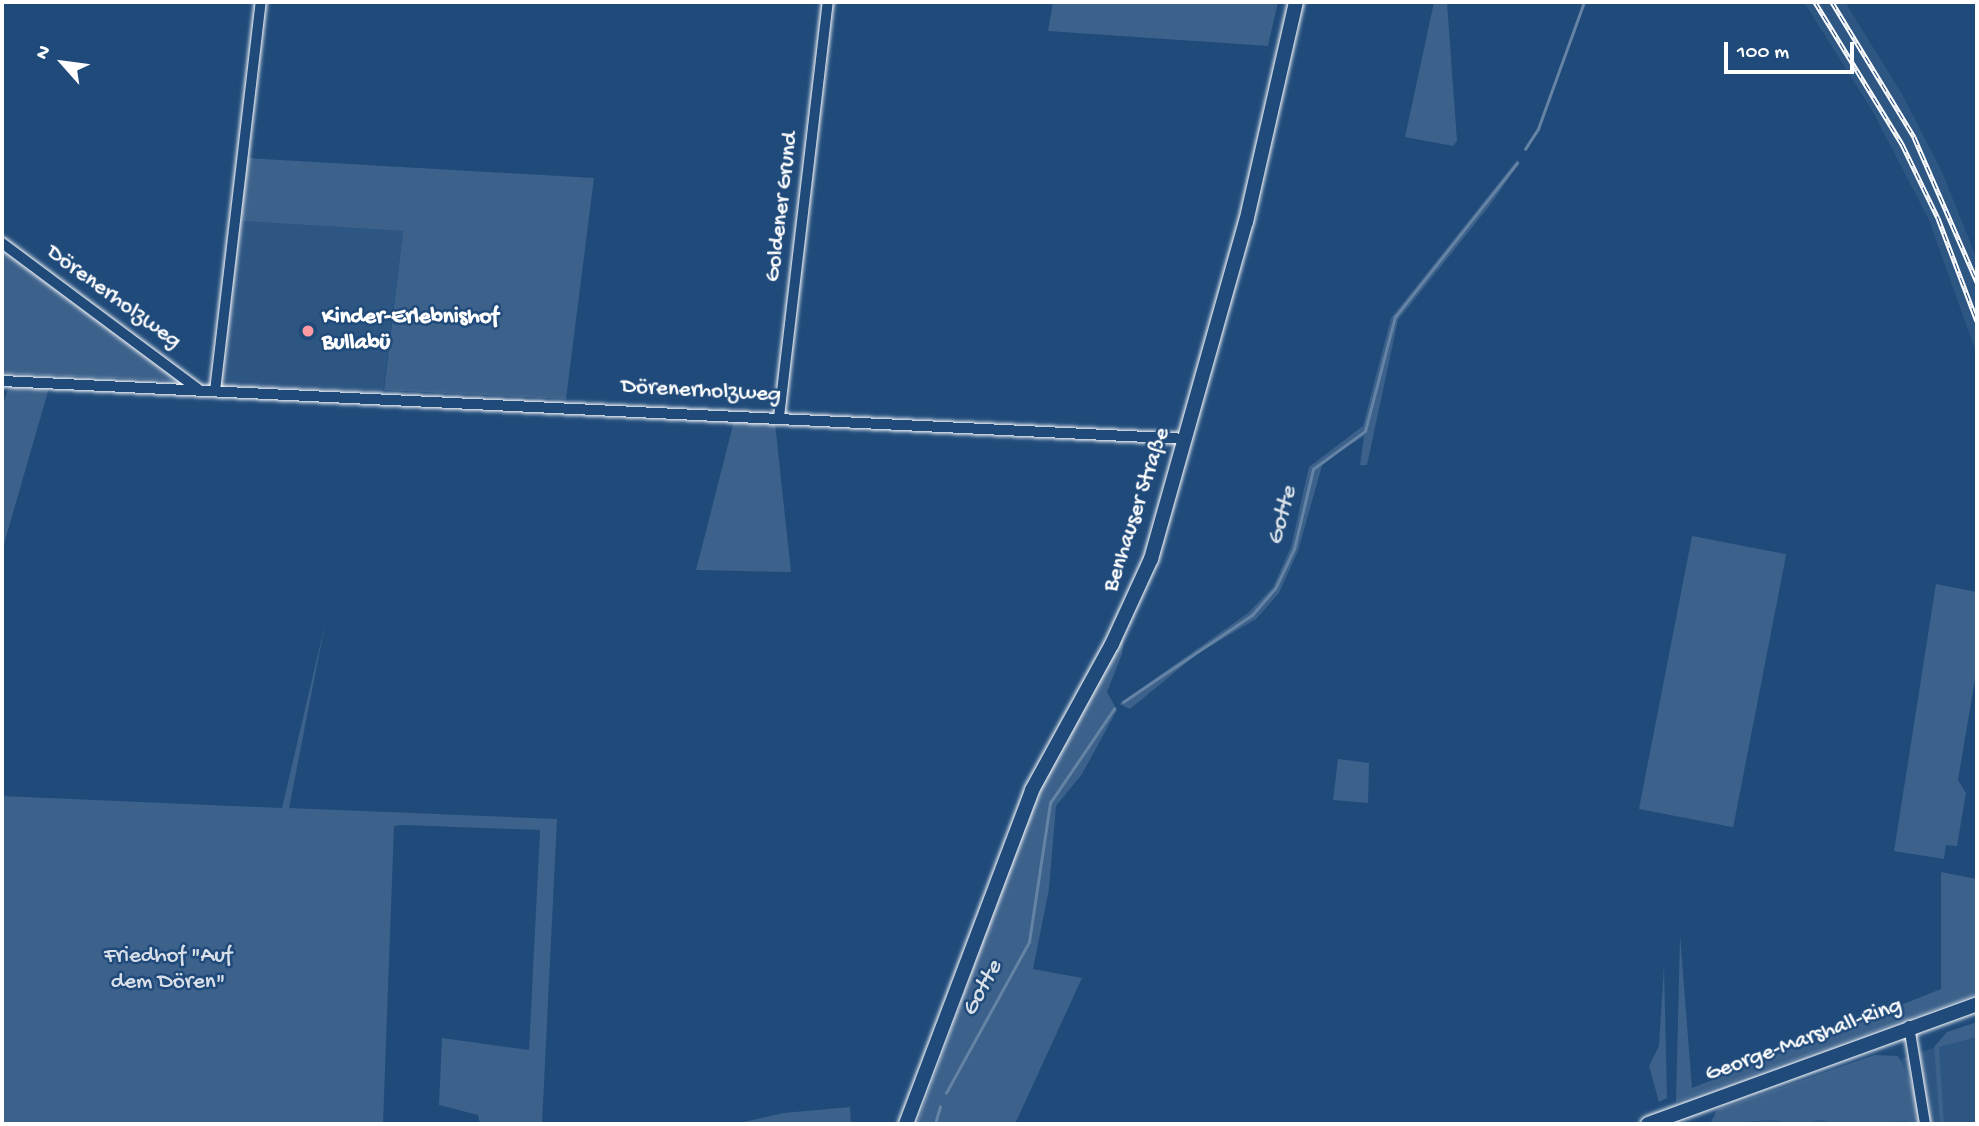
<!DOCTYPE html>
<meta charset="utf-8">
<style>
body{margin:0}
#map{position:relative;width:1979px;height:1126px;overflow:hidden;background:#1f4a7a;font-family:"Gochi Hand",sans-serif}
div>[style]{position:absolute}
.built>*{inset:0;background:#2e5683}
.green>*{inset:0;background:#3c618b;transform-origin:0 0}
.stream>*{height:2.5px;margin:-1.25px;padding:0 1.25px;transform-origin:1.25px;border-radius:1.25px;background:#6583a4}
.roads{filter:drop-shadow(0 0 2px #fff) drop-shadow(0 0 2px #fff)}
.street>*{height:10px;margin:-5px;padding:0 5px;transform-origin:5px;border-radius:5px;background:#1f4a7a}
.secondary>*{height:14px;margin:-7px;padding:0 7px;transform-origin:7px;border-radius:7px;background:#1f4a7a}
.rail>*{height:5px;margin-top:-2.5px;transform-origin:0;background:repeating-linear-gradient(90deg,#1f4a7a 0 8px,#fff 0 16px);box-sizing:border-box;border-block:2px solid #fff}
.dots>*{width:19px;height:19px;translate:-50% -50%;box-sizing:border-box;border:4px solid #1f4a7a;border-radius:50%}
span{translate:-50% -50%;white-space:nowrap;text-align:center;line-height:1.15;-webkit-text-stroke:5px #1f4a7a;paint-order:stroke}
.street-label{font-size:23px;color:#fff}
.poi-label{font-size:23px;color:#fff;font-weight:700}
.left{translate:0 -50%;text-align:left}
.park-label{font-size:23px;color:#d8dfe8}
.water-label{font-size:24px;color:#d8e0e8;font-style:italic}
.frame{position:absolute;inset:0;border:4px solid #fff;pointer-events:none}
.north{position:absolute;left:28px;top:28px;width:70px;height:70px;-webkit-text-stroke:5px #1f4a7a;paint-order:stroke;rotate:298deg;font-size:19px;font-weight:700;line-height:28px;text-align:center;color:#fff}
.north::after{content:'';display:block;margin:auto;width:24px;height:32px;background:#fff;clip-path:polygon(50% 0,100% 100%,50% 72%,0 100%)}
.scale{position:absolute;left:1724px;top:42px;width:130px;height:32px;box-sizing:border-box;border:4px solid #fff;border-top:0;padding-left:9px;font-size:21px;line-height:24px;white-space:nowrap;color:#fff;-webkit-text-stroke:5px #1f4a7a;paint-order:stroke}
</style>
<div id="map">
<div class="built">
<div style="clip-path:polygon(1804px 2px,1845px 2px,1902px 94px,1942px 172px,1977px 259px,1977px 355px,1929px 220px,1873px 112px)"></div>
<div style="clip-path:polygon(240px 221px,403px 231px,383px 393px,223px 386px,219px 382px)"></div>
<div style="clip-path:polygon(1977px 1033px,1977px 1124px,1710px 1124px)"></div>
</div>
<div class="green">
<div style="clip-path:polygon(1053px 2px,1278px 2px,1268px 46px,1048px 31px)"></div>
<div style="clip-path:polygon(1434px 2px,1447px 2px,1457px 141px,1453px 146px,1405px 137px)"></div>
<div style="clip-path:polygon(247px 158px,594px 178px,566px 399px,384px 390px,403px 231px,240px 221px)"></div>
<div style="clip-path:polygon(1517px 160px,1520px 162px,1490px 205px,1398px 320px,1367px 465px,1360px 465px,1364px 436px,1323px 462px,1298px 551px,1279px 593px,1256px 619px,1197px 654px,1130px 709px,1119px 704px,1248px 613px,1273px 587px,1291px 547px,1309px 467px,1363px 426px,1391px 318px)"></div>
<div style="clip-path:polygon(2px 248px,185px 381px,2px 373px)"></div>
<div style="clip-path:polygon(9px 385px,49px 388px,2px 551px,2px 408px)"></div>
<div style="clip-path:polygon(734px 421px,775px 423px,791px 572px,696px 570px)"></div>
<div style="left:1692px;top:536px;width:96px;height:278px;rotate:11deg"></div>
<div style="clip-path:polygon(1936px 584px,1977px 592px,1977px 667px,1958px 780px,1966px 793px,1957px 846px,1946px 845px,1944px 859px,1894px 851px)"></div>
<div style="clip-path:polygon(325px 624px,289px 808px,557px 819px,542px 1124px,480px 1124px,478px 1115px,439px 1105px,442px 1038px,529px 1050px,540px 830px,403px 825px,394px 826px,383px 1124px,2px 1124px,2px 796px,282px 808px)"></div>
<div style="clip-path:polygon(1124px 635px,1122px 654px,1107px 692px,1117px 710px,1082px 774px,1056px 806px,1049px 889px,1033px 969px,1082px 978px,1015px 1124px,917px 1124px,1036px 794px)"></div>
<div style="clip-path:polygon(1338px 759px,1369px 763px,1368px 803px,1333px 800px)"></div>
<div style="clip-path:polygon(1941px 872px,1977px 879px,1977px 994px,1676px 1102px,1680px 935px,1692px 1088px,1941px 989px)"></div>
<div style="clip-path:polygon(1664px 966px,1667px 1098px,1659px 1102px,1649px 1066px,1659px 1046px)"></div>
<div style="clip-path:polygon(1977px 1022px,1977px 1037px,1939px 1047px,1944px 1124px,1940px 1124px,1934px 1047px,1947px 1032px)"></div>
<div style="clip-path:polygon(1875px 1055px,1898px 1056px,1902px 1063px,1914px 1091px,1919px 1124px,1905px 1121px,1840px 1124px,1820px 1120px,1801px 1124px,1772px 1120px,1710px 1124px,1717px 1110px)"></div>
<div style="clip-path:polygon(850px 1107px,851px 1124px,734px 1124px,784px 1113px)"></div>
</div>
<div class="stream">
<div style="left:1525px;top:149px;width:24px;rotate:-57deg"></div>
<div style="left:1538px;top:129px;width:135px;rotate:-70.1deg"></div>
<div style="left:1123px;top:702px;width:156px;rotate:-34deg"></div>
<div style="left:1252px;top:615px;width:35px;rotate:-49deg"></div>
<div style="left:1275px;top:589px;width:44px;rotate:-64.6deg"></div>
<div style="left:1294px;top:549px;width:82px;rotate:-76.6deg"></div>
<div style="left:1313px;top:469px;width:64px;rotate:-36.2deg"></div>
<div style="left:1365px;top:431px;width:118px;rotate:-75.3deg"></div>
<div style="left:1395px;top:317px;width:196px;rotate:-51.6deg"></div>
<div style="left:946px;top:1093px;width:172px;rotate:-61.2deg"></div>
<div style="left:1029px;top:942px;width:141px;rotate:-81.4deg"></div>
<div style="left:1050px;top:803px;width:114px;rotate:-55.8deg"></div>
<div style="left:935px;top:1124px;width:18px;rotate:-74deg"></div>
</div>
<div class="roads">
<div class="street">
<div style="left:2px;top:243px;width:244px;rotate:36.7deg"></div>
<div style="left:2px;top:381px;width:1185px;rotate:2.8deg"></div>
<div style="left:215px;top:391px;width:392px;rotate:-83.3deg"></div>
<div style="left:779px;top:417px;width:418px;rotate:-83.3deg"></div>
<div style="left:1909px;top:1026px;width:99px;rotate:80.7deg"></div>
</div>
<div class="secondary">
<div style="left:906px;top:1124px;width:357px;rotate:-69.3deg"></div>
<div style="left:1032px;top:790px;width:166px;rotate:-61.3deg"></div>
<div style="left:1112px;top:644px;width:94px;rotate:-65.4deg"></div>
<div style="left:1151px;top:559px;width:350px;rotate:-74.3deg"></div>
<div style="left:1246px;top:222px;width:226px;rotate:-77.2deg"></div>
<div style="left:1648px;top:1124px;width:350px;rotate:-20deg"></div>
</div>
</div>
<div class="rail">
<div style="left:1815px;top:2px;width:167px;rotate:58.5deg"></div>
<div style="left:1902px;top:144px;width:82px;rotate:64.1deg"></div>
<div style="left:1938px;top:218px;width:110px;rotate:69.3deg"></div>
<div style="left:1832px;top:2px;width:158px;rotate:58.7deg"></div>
<div style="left:1914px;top:137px;width:158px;rotate:66.5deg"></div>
</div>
<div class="dots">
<div style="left:308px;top:331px;background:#ff9aa2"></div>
</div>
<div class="street-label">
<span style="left:783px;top:207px;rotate:-83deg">Goldener Grund</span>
<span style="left:113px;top:298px;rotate:36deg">Dörenerholzweg</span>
<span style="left:701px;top:392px;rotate:3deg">Dörenerholzweg</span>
<span style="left:1138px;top:510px;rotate:-72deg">Benhauser Straße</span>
<span style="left:1804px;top:1041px;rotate:-20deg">George-Marshall-Ring</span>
</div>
<div class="poi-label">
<span class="left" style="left:322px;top:331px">Kinder-Erlebnishof<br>Bullabü</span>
</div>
<div class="park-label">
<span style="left:168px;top:970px">Friedhof "Auf<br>dem Dören"</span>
</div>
<div class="water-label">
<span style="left:1283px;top:516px;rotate:-75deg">Gotte</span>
<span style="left:983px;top:989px;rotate:-61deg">Gotte</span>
</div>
<div class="frame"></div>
<div class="north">N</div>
<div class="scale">100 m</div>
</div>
